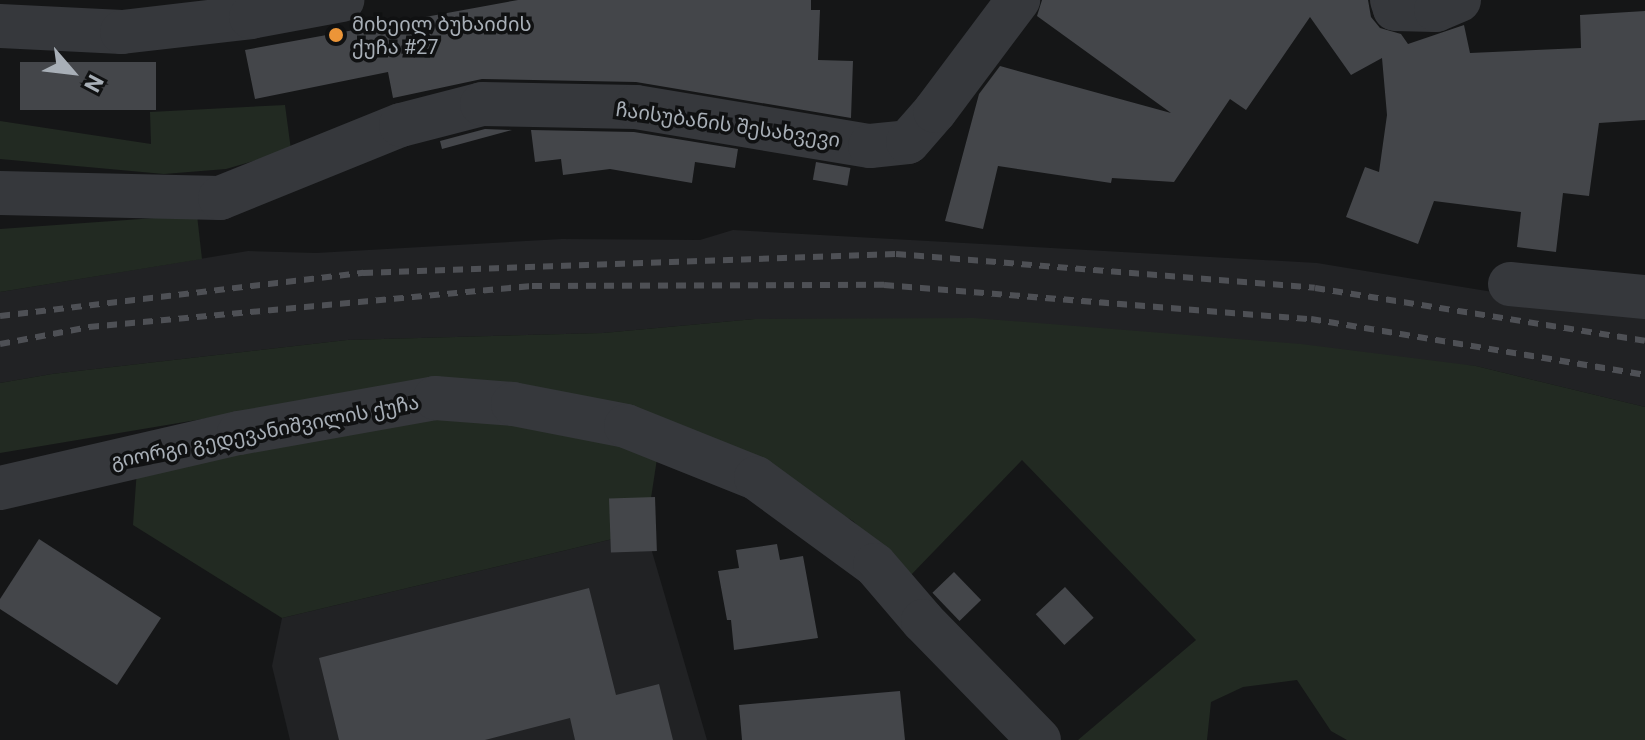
<!DOCTYPE html>
<meta charset="utf-8">
<style>
body{margin:0}
#map{position:relative;width:1645px;height:740px;overflow:hidden;background:#151617;font-family:Roboto,"Noto Sans Georgian",sans-serif}
div>[style]{position:absolute}
.built>*{inset:0;background:#212224}
.green>*{inset:0;background:#222a22}
.building>*{inset:0;background:#44464a;transform-origin:0 0}
.minor>*{height:44px;margin:-22px;padding:0 22px;transform-origin:22px;border-radius:22px;background:#36383c}
.rail>*{height:6px;margin-top:-3px;transform-origin:0;background:repeating-linear-gradient(90deg,#4e5055 0 10px,transparent 0 18px)}
.dots>*{width:22px;height:22px;translate:-50% -50%;box-sizing:border-box;border:4px solid #101112;border-radius:50%}
span{translate:-50% -50%;white-space:nowrap;text-align:center;line-height:1.15;-webkit-text-stroke:7px #101112;paint-order:stroke}
.poi-label{font-size:20px;color:#a8afb7}
.left{translate:0 -50%;text-align:left}
.street-label{font-size:20px;color:#a8afb7}
.north{position:absolute;left:32px;top:32px;width:80px;height:80px;-webkit-text-stroke:6px #101112;paint-order:stroke;rotate:118deg;font-size:22px;font-weight:700;line-height:32px;text-align:center;color:#a8afb7}
.north::after{content:'';display:block;margin:auto;width:28px;height:36px;background:#a8afb7;clip-path:polygon(50% 0,100% 100%,50% 72%,0 100%)}
</style>
<div id="map">
<div class="built">
<div style="clip-path:polygon(733px 230px,1317px 263px,1645px 317px,1645px 407px,1476px 366px,755px 319px,603px 333px,347px 340px,52px 374px,0 383px,0 292px,248px 251px,316px 253px,562px 239px,700px 240px)"></div>
<div style="clip-path:polygon(646px 531px,707px 740px,290px 740px,272px 666px,282px 618px)"></div>
</div>
<div class="green">
<div style="clip-path:polygon(285px 105px,291px 150px,226px 169px,164px 174px,0 159px,0 121px,151px 144px,150px 112px)"></div>
<div style="clip-path:polygon(197px 215px,202px 259px,0 292px,0 229px)"></div>
<div style="clip-path:polygon(974px 318px,1301px 344px,1476px 366px,1645px 407px,1645px 740px,1347px 740px,1331px 731px,1297px 680px,1243px 687px,1211px 702px,1207px 740px,1078px 740px,1196px 640px,1022px 460px,909px 577px,853px 521px,725px 450px,400px 386px,0 453px,0 383px,52px 374px,347px 340px,603px 333px,755px 319px)"></div>
<div style="clip-path:polygon(457px 410px,658px 452px,646px 531px,282px 618px,133px 525px,137px 469px)"></div>
</div>
<div class="building">
<div style="clip-path:polygon(518px 0,811px 0,811px 10px,820px 10px,818px 60px,853px 61px,851px 118px,636px 82px,482px 79px,393px 98px,388px 72px,255px 99px,245px 50px)"></div>
<div style="clip-path:polygon(1042px 0,1368px 0,1371px 17px,1380px 28px,1401px 34px,1408px 44px,1464px 25px,1470px 53px,1581px 48px,1580px 15px,1645px 11px,1645px 120px,1599px 123px,1589px 196px,1563px 193px,1556px 252px,1517px 247px,1521px 212px,1434px 201px,1418px 244px,1346px 217px,1365px 167px,1379px 172px,1387px 115px,1382px 58px,1351px 75px,1310px 17px,1246px 110px,1230px 99px,1174px 182px,1112px 178px,1111px 183px,998px 166px,983px 229px,945px 221px,979px 94px,1000px 66px,1171px 113px,1037px 16px)"></div>
<div style="left:20px;top:62px;width:136px;height:48px"></div>
<div style="clip-path:polygon(485px 129px,512px 130px,442px 149px,440px 141px)"></div>
<div style="clip-path:polygon(531px 130px,634px 132px,738px 149px,735px 168px,695px 162px,692px 183px,610px 169px,563px 175px,561px 159px,535px 162px)"></div>
<div style="left:816px;top:162px;width:35px;height:18px;rotate:10deg"></div>
<div style="left:655px;top:497px;width:54px;height:46px;rotate:88deg"></div>
<div style="clip-path:polygon(39px 539px,161px 618px,117px 685px,0 609px,0 599px)"></div>
<div style="clip-path:polygon(777px 544px,780px 560px,803px 556px,818px 638px,734px 650px,731px 620px,727px 620px,718px 571px,739px 568px,736px 550px)"></div>
<div style="left:954px;top:572px;width:39px;height:30px;rotate:46deg"></div>
<div style="left:1065px;top:587px;width:42px;height:40px;rotate:47deg"></div>
<div style="clip-path:polygon(589px 588px,616px 695px,659px 684px,673px 740px,575px 740px,570px 718px,485px 740px,339px 740px,319px 658px)"></div>
<div style="clip-path:polygon(900px 691px,905px 740px,742px 740px,739px 705px)"></div>
</div>
<div class="minor">
<div style="left:1392px;top:0;width:9px;rotate:72deg"></div>
<div style="left:1395px;top:9px;width:41px;rotate:1.4deg"></div>
<div style="left:1436px;top:10px;width:25px;rotate:-23deg"></div>
<div style="left:0;top:26px;width:122px;rotate:2.8deg"></div>
<div style="left:122px;top:32px;width:130px;rotate:-6.6deg"></div>
<div style="left:251px;top:17px;width:93px;rotate:-10.6deg"></div>
<div style="left:0;top:193px;width:220px;rotate:1.3deg"></div>
<div style="left:220px;top:198px;width:195px;rotate:-22deg"></div>
<div style="left:401px;top:125px;width:84px;rotate:-14.5deg"></div>
<div style="left:482px;top:104px;width:154px;rotate:1.1deg"></div>
<div style="left:636px;top:107px;width:237px;rotate:9.5deg"></div>
<div style="left:870px;top:146px;width:38px;rotate:-6deg"></div>
<div style="left:908px;top:142px;width:41px;rotate:-48.9deg"></div>
<div style="left:935px;top:111px;width:139px;rotate:-53.2deg"></div>
<div style="left:1510px;top:284px;width:136px;rotate:5.5deg"></div>
<div style="left:0;top:488px;width:245px;rotate:-13deg"></div>
<div style="left:239px;top:433px;width:199px;rotate:-10.1deg"></div>
<div style="left:435px;top:398px;width:78px;rotate:4.4deg"></div>
<div style="left:513px;top:404px;width:115px;rotate:11deg"></div>
<div style="left:626px;top:426px;width:140px;rotate:21.8deg"></div>
<div style="left:756px;top:478px;width:147px;rotate:36.2deg"></div>
<div style="left:875px;top:565px;width:74px;rotate:49.4deg"></div>
<div style="left:923px;top:621px;width:166px;rotate:45.7deg"></div>
</div>
<div class="rail">
<div style="left:0;top:316px;width:366px;rotate:-6.8deg"></div>
<div style="left:363px;top:273px;width:533px;rotate:-2.04deg"></div>
<div style="left:896px;top:254px;width:420px;rotate:4.6deg"></div>
<div style="left:1315px;top:288px;width:334px;rotate:9.1deg"></div>
<div style="left:0;top:344px;width:91px;rotate:-10.8deg"></div>
<div style="left:89px;top:327px;width:445px;rotate:-5.3deg"></div>
<div style="left:532px;top:286px;width:352px;rotate:-0.2deg"></div>
<div style="left:884px;top:285px;width:428px;rotate:4.6deg"></div>
<div style="left:1311px;top:319px;width:339px;rotate:9.5deg"></div>
</div>
<div class="dots">
<div style="left:336px;top:35px;background:#ec9538"></div>
</div>
<div class="poi-label">
<span class="left" style="left:352px;top:36px">მიხეილ ბუხაიძის<br>ქუჩა #27</span>
</div>
<div class="street-label">
<span style="left:728px;top:125px;rotate:8deg">ჩაისუბანის შესახვევი</span>
<span style="left:265px;top:432px;rotate:-11deg">გიორგი გედევანიშვილის ქუჩა</span>
</div>
<div class="north">N</div>
</div>
